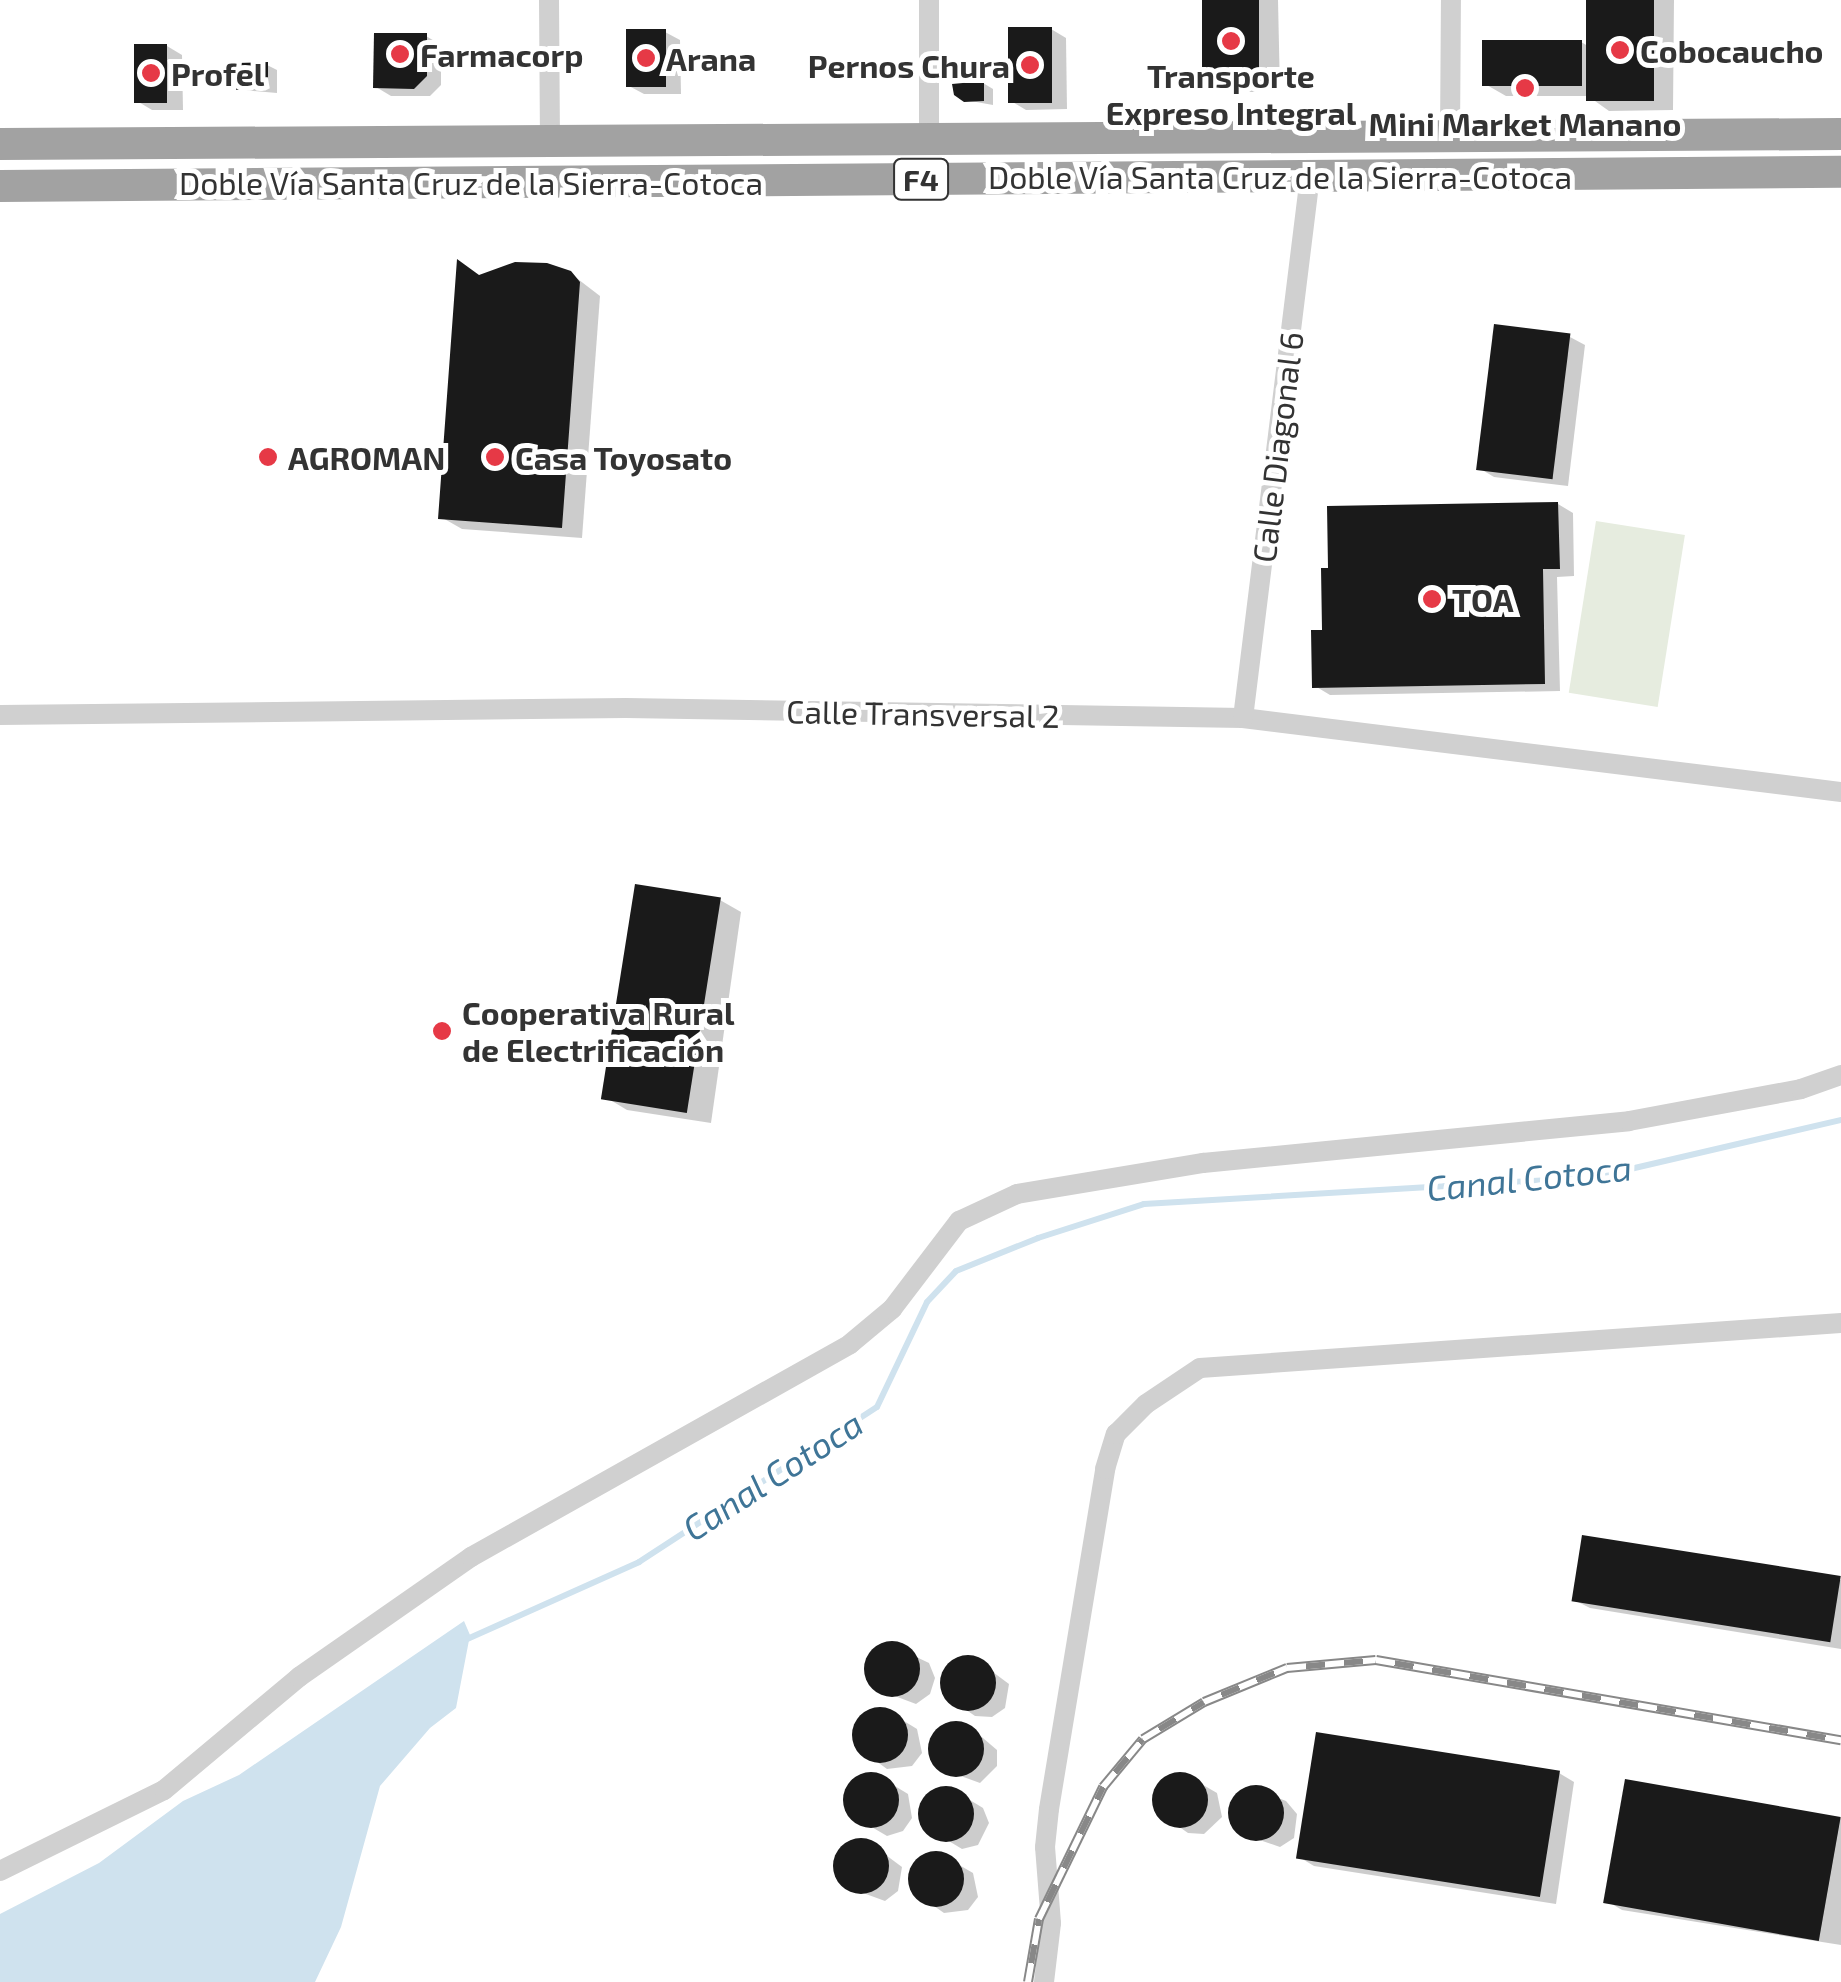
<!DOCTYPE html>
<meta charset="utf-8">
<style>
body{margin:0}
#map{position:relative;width:1841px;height:1982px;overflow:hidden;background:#fff;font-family:"Exo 2",sans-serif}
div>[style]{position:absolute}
.green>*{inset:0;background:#e6ecdf;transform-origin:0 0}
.water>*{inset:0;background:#cfe2ee}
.shadow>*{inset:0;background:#0003}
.stream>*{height:6px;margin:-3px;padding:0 3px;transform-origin:3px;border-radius:3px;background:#cfe2ee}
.building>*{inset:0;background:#1a1a1a;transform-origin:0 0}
.round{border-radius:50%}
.minor>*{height:20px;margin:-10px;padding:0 10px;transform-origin:10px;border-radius:10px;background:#d0d0d0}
.trunk>*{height:32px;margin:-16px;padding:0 16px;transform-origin:16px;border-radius:16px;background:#a2a2a2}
.rail>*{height:10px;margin-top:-5px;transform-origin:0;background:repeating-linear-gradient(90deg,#fff 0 19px,#888 0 38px);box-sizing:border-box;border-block:2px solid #888}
.dots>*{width:28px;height:28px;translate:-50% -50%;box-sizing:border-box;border:5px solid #fff;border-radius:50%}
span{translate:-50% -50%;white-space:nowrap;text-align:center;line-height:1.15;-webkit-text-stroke:10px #fff;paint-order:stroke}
.shield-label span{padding:2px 8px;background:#fff;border:2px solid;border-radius:8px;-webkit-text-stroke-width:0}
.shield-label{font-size:30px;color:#333;font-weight:700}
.poi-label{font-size:32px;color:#333;font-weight:700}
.left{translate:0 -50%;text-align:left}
.right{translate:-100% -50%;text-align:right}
.street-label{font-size:32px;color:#333}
.water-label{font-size:35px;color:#3f7597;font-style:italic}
</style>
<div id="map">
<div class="green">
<div style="left:1596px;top:521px;width:90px;height:174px;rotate:9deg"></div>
</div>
<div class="water">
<div style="clip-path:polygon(464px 1621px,470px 1635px,456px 1708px,430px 1728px,380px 1786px,341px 1927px,315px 1982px,0 1982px,0 1914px,99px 1863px,183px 1801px,239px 1775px)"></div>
</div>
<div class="shadow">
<div style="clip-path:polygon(1204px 0,1278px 0,1280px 92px,1226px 92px,1205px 80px)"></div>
<div style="clip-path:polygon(1588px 0,1674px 0,1673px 110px,1609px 111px,1588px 96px,1506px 96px,1485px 84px,1581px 42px,1588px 46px)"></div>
<div style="clip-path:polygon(1051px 29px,1066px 38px,1067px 109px,1026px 110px,1011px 101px)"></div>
<div style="clip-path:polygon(665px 32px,680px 40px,681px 94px,644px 94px,629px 86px)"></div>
<div style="clip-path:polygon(426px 36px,441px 45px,441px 85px,430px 96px,391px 96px,376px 87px)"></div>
<div style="clip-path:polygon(167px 46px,182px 55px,183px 110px,152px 110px,137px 101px)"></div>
<div style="clip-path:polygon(267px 65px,277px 70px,277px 93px,231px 89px,231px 77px)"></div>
<div style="clip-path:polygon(983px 83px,993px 89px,993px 105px,965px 100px)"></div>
<div style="clip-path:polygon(570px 273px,600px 296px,582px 538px,462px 529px,441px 517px)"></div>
<div style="clip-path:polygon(1570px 337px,1585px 345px,1568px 486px,1494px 477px,1479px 468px)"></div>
<div style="clip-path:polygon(1558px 504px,1573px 513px,1574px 576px,1557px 577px,1560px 691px,1330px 695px,1315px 686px)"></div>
<div style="clip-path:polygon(720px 900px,741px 912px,711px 1123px,627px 1110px,607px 1098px)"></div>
<div style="clip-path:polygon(1841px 1580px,1841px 1649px,1590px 1608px,1574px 1600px)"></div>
<div style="clip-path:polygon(889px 1644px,929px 1663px,935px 1678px,930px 1694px,916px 1704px,876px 1689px,867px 1674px,874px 1651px)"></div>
<div style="clip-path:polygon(974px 1658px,1009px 1684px,1005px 1708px,992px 1717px,975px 1716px,946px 1696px,945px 1671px,957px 1659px)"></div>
<div style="clip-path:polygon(886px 1710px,917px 1729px,922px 1753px,912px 1766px,887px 1769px,858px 1748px,855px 1732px,862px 1717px)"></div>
<div style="clip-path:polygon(944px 1726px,970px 1727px,997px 1750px,997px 1766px,980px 1783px,939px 1768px,931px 1754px,933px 1737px)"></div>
<div style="clip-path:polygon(1559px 1773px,1574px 1782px,1556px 1904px,1314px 1866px,1299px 1857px)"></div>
<div style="clip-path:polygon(877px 1775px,908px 1794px,912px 1818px,903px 1831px,887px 1836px,848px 1813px,845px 1797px,853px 1782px)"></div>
<div style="clip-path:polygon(1186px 1775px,1217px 1793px,1222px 1817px,1204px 1834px,1188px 1833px,1158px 1812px,1154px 1796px,1162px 1782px)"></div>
<div style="clip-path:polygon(1253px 1788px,1286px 1801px,1297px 1814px,1294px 1838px,1280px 1847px,1239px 1833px,1231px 1818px,1238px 1794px)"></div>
<div style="clip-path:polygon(952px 1789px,983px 1808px,989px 1823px,978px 1845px,962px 1849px,924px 1826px,921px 1810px,928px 1795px)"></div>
<div style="clip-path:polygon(1841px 1818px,1841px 1945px,1622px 1910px,1607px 1901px)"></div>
<div style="clip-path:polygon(867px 1841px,902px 1867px,898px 1891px,885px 1901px,844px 1886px,835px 1871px,838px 1854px,850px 1843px)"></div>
<div style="clip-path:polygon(942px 1855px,973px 1873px,978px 1897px,968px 1910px,944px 1913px,914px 1892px,911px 1876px,918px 1861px)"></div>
</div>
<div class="stream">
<div style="left:465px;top:1640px;width:191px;rotate:-24.1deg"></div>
<div style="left:639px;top:1562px;width:284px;rotate:-33.1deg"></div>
<div style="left:877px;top:1407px;width:116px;rotate:-64.5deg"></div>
<div style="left:927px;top:1302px;width:42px;rotate:-46.9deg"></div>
<div style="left:956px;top:1271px;width:88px;rotate:-21.9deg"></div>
<div style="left:1038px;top:1238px;width:111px;rotate:-17.8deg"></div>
<div style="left:1144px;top:1204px;width:453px;rotate:-3.4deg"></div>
<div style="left:1596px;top:1177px;width:252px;rotate:-13.1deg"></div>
</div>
<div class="building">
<div style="left:1202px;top:0;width:57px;height:82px"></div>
<div style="left:1586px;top:0;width:68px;height:101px"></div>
<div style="left:1008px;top:27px;width:44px;height:76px"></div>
<div style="left:626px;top:29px;width:40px;height:58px"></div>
<div style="clip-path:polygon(374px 33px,427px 33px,427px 76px,414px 89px,373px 88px)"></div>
<div style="left:1482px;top:40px;width:100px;height:46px"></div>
<div style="left:134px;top:44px;width:33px;height:59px"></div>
<div style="clip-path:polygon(268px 62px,268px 89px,229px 90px,237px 63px)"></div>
<div style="clip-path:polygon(984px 81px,984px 101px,964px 102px,954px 95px,952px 84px)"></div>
<div style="clip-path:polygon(457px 259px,479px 275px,515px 262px,547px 263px,571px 271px,580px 282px,562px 528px,438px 519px)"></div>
<div style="left:1494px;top:324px;width:77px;height:147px;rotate:7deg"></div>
<div style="clip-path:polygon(1558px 502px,1560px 569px,1543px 569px,1545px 684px,1312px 688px,1311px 630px,1322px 630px,1321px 568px,1328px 568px,1327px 506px)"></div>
<div style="left:635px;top:884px;width:87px;height:218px;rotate:9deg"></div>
<div style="left:1582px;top:1535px;width:262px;height:67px;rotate:9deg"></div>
<div class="round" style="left:864px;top:1641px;width:56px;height:56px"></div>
<div class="round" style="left:940px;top:1655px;width:56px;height:56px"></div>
<div class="round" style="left:852px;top:1707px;width:56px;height:56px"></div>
<div class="round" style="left:928px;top:1721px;width:56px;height:56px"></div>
<div style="left:1316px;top:1732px;width:247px;height:128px;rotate:9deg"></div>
<div class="round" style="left:1152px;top:1772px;width:56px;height:56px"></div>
<div class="round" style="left:843px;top:1772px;width:56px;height:56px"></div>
<div style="left:1625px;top:1779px;width:219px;height:126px;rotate:10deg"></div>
<div class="round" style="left:1228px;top:1785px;width:56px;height:56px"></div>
<div class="round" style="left:918px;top:1786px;width:56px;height:56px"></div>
<div class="round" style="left:833px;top:1838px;width:56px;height:56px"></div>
<div class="round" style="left:908px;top:1851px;width:56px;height:56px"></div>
</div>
<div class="minor">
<div style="left:549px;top:0;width:141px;rotate:89.6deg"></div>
<div style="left:929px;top:0;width:139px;rotate:90deg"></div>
<div style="left:1450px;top:136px;width:136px;rotate:-89.6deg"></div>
<div style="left:0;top:715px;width:626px;rotate:-0.64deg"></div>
<div style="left:626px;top:708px;width:617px;rotate:0.93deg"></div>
<div style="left:1243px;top:718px;width:603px;rotate:7.05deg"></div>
<div style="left:1243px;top:718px;width:546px;rotate:-82.95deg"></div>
<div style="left:0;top:1871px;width:183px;rotate:-26.3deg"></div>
<div style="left:164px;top:1790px;width:176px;rotate:-39.9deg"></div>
<div style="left:299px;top:1677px;width:210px;rotate:-34.9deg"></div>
<div style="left:471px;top:1557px;width:435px;rotate:-29.3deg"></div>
<div style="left:850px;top:1344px;width:55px;rotate:-39.8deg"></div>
<div style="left:892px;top:1309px;width:111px;rotate:-52.7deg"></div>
<div style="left:959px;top:1221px;width:64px;rotate:-25deg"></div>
<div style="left:1017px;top:1194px;width:189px;rotate:-9.5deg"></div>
<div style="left:1203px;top:1163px;width:428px;rotate:-5.6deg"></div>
<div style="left:1629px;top:1121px;width:175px;rotate:-10.5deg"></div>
<div style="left:1801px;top:1089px;width:42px;rotate:-19.3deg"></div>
<div style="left:1044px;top:1982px;width:59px;rotate:-83.2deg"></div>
<div style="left:1051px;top:1923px;width:76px;rotate:-94.5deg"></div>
<div style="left:1045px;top:1847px;width:38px;rotate:-84deg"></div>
<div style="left:1049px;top:1809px;width:345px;rotate:-80.6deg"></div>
<div style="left:1105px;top:1469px;width:37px;rotate:-73deg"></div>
<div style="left:1116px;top:1434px;width:42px;rotate:-45deg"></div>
<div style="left:1146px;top:1404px;width:65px;rotate:-33.7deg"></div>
<div style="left:1200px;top:1368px;width:643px;rotate:-4.02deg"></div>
</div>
<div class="trunk">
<div style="left:0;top:144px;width:1841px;rotate:-0.31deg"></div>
<div style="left:0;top:186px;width:1841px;rotate:-0.44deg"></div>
</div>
<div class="rail">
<div style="left:1028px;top:1982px;width:64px;rotate:-80.1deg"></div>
<div style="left:1039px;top:1919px;width:147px;rotate:-64.1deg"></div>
<div style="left:1103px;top:1787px;width:62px;rotate:-50.2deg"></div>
<div style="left:1143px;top:1739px;width:71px;rotate:-31.2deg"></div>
<div style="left:1204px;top:1702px;width:90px;rotate:-22.3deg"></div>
<div style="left:1287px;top:1668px;width:89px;rotate:-5.1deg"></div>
<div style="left:1376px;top:1660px;width:472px;rotate:9.8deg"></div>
</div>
<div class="dots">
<div style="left:1231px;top:41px;background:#e63946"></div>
<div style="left:1620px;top:50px;background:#e63946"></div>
<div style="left:400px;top:54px;background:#e63946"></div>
<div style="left:646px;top:58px;background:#e63946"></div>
<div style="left:1030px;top:65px;background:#e63946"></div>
<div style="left:151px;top:73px;background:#e63946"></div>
<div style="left:1525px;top:88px;background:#e63946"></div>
<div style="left:268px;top:457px;background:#e63946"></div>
<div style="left:495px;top:457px;background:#e63946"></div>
<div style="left:1432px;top:599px;background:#e63946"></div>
<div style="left:442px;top:1031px;background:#e63946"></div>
</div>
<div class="shield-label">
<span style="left:921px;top:179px">F4</span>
</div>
<div class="poi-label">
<span class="left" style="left:1640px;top:50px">Cobocaucho</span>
<span class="left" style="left:420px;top:54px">Farmacorp</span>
<span class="left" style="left:666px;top:58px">Arana</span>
<span class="right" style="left:1010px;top:65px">Pernos Chura</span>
<span class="left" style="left:171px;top:73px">Profel</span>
<span style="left:1231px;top:94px">Transporte<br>Expreso Integral</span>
<span style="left:1525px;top:123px">Mini Market Manano</span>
<span class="left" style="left:288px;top:457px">AGROMAN</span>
<span class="left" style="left:515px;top:457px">Casa Toyosato</span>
<span class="left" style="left:1452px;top:599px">TOA</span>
<span class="left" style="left:462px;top:1031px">Cooperativa Rural<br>de Electrificación</span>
</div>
<div class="street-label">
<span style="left:1280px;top:176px">Doble Vía Santa Cruz de la Sierra-Cotoca</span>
<span style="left:471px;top:182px">Doble Vía Santa Cruz de la Sierra-Cotoca</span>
<span style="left:1277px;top:447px;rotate:-83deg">Calle Diagonal 6</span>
<span style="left:923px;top:713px;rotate:1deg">Calle Transversal 2</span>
</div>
<div class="water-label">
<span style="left:1529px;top:1177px;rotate:-6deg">Canal Cotoca</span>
<span style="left:772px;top:1475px;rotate:-33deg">Canal Cotoca</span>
</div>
</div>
